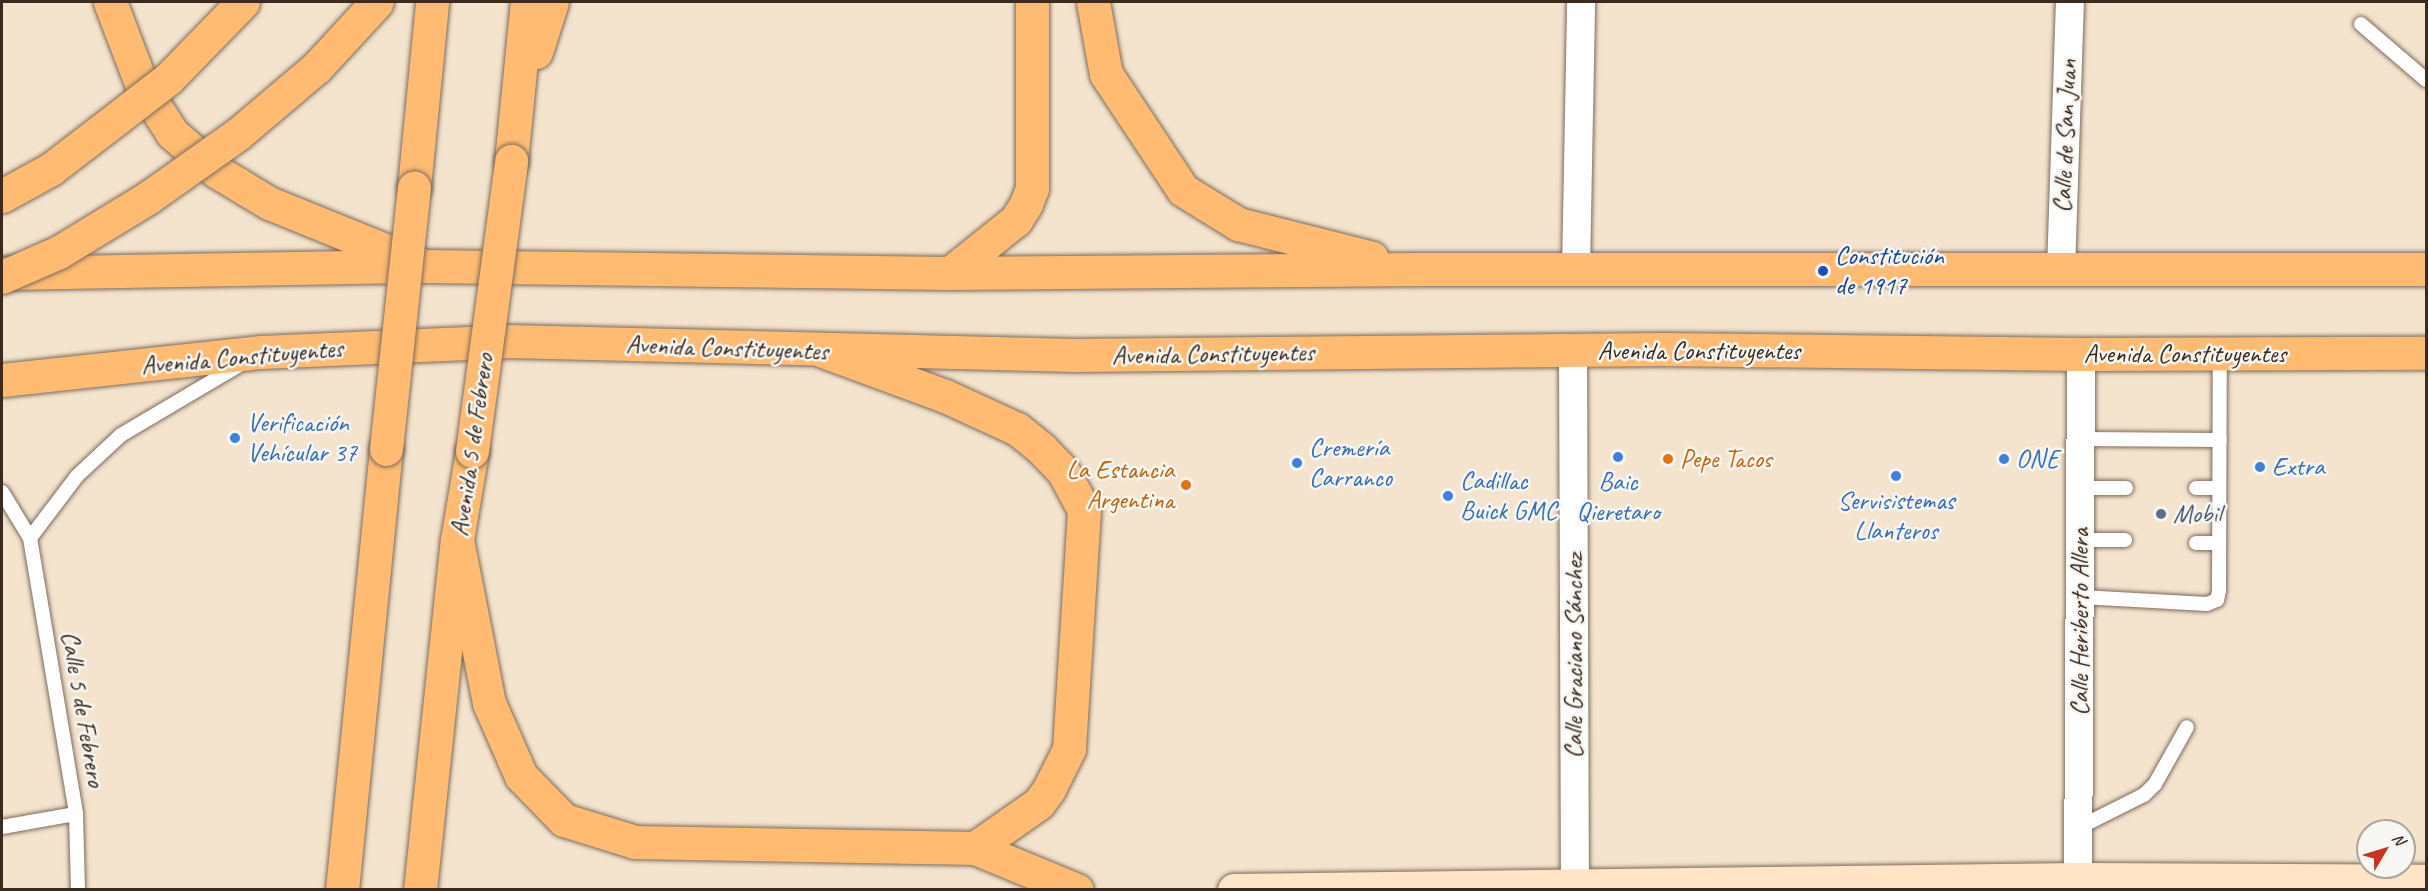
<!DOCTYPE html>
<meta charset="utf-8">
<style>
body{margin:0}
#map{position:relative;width:2428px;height:891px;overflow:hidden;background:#f4e4ce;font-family:Caveat,sans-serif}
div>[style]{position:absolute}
.roads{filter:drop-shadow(0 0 2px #7c6b5c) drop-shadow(0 0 2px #7c6b5c)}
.lane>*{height:14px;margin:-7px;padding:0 7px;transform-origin:7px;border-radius:7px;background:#fff}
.street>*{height:28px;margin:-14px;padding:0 14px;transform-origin:14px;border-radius:14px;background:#fff}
.secondary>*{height:33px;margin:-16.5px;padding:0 16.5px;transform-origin:16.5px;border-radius:16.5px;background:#ffe4c6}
.primary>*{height:33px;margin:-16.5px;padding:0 16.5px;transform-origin:16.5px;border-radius:16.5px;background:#febb71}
.highway>*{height:33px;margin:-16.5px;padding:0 16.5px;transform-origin:16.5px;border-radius:16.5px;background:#febb71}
.bridges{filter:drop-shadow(0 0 2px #7c6b5c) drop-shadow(0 0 2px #7c6b5c)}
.highway-bridge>*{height:33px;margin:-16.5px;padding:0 16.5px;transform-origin:16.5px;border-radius:16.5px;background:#febb71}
.dots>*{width:16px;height:16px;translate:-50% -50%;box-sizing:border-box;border:3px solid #f6f6f2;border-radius:50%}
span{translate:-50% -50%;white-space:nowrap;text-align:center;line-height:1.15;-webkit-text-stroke:5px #f6f6f2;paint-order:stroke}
.street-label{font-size:26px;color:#3b2a1e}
.transit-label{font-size:26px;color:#164399}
.left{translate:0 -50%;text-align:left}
.shop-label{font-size:26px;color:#366cbe}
.food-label{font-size:26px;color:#c56008}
.right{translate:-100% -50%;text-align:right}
.service-label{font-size:26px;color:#4e5e75}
.frame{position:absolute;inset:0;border:3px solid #3b2a1e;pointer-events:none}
.north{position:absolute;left:2356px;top:819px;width:60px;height:60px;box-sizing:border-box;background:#f6f6f2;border:2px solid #aba49d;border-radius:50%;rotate:52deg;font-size:16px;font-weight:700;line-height:24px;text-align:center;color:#3b2a1e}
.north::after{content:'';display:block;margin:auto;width:21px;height:27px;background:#c8321e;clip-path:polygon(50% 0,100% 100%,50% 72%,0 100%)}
</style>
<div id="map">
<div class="roads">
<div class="lane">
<div style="left:2361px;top:24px;width:86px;rotate:40.7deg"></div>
<div style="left:2080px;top:439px;width:140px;rotate:0.4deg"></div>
<div style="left:2080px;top:488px;width:46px"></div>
<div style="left:2196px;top:488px;width:23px"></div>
<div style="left:2px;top:492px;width:54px;rotate:58.7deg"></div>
<div style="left:30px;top:538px;width:280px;rotate:80.5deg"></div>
<div style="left:76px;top:814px;width:76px;rotate:88.5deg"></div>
<div style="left:30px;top:538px;width:78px;rotate:-52.8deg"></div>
<div style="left:77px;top:476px;width:60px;rotate:-43deg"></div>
<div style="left:121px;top:435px;width:139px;rotate:-30.6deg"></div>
<div style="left:2081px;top:540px;width:44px"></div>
<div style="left:2196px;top:543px;width:22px"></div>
<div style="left:2081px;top:597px;width:126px;rotate:3.2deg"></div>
<div style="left:2207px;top:604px;width:11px;rotate:-22deg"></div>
<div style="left:2217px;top:600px;width:9px;rotate:-77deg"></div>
<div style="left:2219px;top:591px;width:238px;rotate:-89.8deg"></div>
<div style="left:2px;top:827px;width:75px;rotate:-10deg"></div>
<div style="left:2078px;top:828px;width:74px;rotate:-26.6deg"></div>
<div style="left:2144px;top:795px;width:16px;rotate:-45deg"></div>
<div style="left:2155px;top:784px;width:65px;rotate:-60.7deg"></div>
</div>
<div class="street">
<div style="left:1576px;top:270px;width:268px;rotate:-88.9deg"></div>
<div style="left:2061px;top:271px;width:269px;rotate:-88.1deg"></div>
<div style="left:1573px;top:350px;width:540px;rotate:89.79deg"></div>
<div style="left:2078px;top:890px;width:536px;rotate:-89.68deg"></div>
</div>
<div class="secondary">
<div style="left:1234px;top:890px;width:844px;rotate:-0.75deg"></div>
<div style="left:2078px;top:879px;width:348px;rotate:0.3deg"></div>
</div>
<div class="primary">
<div style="left:1093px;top:2px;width:73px;rotate:79.8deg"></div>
<div style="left:1106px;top:74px;width:139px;rotate:56.4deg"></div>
<div style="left:1183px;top:190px;width:65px;rotate:31.7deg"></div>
<div style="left:1238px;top:224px;width:138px;rotate:14.2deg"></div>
<div style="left:6px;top:273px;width:418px;rotate:-1deg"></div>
<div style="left:424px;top:266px;width:526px;rotate:0.76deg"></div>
<div style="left:950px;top:273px;width:468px;rotate:-0.5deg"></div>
<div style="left:1418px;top:269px;width:1008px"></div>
<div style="left:2px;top:380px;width:261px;rotate:-6.2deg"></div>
<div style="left:261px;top:352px;width:247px;rotate:-2.5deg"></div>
<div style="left:508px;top:341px;width:567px;rotate:1.41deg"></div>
<div style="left:1075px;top:355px;width:588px;rotate:-0.58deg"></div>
<div style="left:1663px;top:349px;width:418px;rotate:0.7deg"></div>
<div style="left:2081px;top:354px;width:345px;rotate:-0.2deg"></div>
</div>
<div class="highway">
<div style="left:110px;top:2px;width:90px;rotate:69.1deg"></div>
<div style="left:142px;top:86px;width:56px;rotate:57.4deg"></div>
<div style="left:172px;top:133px;width:58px;rotate:40.8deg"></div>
<div style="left:216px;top:171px;width:62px;rotate:31.1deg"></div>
<div style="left:269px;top:203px;width:167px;rotate:22.1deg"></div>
<div style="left:536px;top:52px;width:52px;rotate:-72.3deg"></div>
<div style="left:511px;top:161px;width:160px;rotate:-84.3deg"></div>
<div style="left:414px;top:187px;width:186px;rotate:-84.4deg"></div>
<div style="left:950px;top:273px;width:85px;rotate:-38.8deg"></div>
<div style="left:1016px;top:220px;width:19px;rotate:-58deg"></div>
<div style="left:1026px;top:204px;width:17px;rotate:-69deg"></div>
<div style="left:1032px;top:188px;width:186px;rotate:-90deg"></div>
<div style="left:457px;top:540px;width:166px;rotate:78.9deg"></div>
<div style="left:489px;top:703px;width:80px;rotate:66.3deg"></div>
<div style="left:521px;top:776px;width:62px;rotate:45.7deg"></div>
<div style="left:564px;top:820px;width:74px;rotate:17.2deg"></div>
<div style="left:635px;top:842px;width:340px;rotate:1deg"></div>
<div style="left:975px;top:848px;width:78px;rotate:-35.1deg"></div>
<div style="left:1039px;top:803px;width:17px;rotate:-54deg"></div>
<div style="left:1049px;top:789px;width:45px;rotate:-63.4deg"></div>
<div style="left:1069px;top:749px;width:239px;rotate:-86.4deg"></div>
<div style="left:1084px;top:510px;width:44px;rotate:-118.3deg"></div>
<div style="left:1063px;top:471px;width:30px;rotate:-134deg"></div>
<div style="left:1042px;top:449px;width:32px;rotate:-141deg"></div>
<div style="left:1017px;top:429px;width:79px;rotate:-155.4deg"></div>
<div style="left:945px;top:396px;width:130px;rotate:-159.8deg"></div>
<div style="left:975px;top:848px;width:110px;rotate:22.4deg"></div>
<div style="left:342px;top:890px;width:443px;rotate:-84.3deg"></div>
<div style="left:420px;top:890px;width:352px;rotate:-84deg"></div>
<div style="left:457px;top:540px;width:90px;rotate:-80.4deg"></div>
</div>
</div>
<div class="bridges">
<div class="highway-bridge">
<div style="left:2px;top:196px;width:56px;rotate:-28.9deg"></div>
<div style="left:51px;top:169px;width:149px;rotate:-37.6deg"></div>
<div style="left:169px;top:78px;width:106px;rotate:-45.8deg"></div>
<div style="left:2px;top:277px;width:62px;rotate:-23.7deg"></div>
<div style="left:59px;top:252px;width:105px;rotate:-31.4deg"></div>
<div style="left:149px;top:197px;width:109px;rotate:-35.3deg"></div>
<div style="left:238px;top:134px;width:104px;rotate:-40.3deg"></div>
<div style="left:317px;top:67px;width:88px;rotate:-47.3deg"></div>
<div style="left:386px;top:449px;width:263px;rotate:-83.9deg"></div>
<div style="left:472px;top:451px;width:293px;rotate:-82.3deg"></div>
</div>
</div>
<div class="dots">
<div style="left:1823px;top:271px;background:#1a4fb4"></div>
<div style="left:235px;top:438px;background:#3f7fe0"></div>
<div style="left:1618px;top:457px;background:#3f7fe0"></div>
<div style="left:1668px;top:459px;background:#e8710a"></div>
<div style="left:2004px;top:459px;background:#3f7fe0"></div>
<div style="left:1297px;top:463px;background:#3f7fe0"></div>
<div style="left:2260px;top:467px;background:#3f7fe0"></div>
<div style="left:1896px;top:476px;background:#3f7fe0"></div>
<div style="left:1186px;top:485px;background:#e8710a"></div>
<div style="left:1448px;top:496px;background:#3f7fe0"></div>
<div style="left:2161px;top:514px;background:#5c6f8a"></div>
</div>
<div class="street-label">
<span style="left:2065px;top:136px;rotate:-88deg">Calle de San Juan</span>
<span style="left:727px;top:348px;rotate:2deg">Avenida Constituyentes</span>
<span style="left:1699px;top:351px">Avenida Constituyentes</span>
<span style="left:1213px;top:354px;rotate:-1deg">Avenida Constituyentes</span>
<span style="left:2185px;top:354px">Avenida Constituyentes</span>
<span style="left:242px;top:357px;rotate:-5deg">Avenida Constituyentes</span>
<span style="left:472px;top:445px;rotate:-82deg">Avenida 5 de Febrero</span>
<span style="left:2080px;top:622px;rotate:-90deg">Calle Heriberto Allera</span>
<span style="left:1574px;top:656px;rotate:-90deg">Calle Graciano Sánchez</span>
<span style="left:83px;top:709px;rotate:80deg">Calle 5 de Febrero</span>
</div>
<div class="transit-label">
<span class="left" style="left:1835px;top:271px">Constitución<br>de 1917</span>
</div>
<div class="shop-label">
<span class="left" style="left:247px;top:438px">Verificación<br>Vehícular 37</span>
<span class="left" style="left:1309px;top:463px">Cremería<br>Carranco</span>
<span class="left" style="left:2016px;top:459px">ONE</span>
<span class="left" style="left:2272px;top:467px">Extra</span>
<span class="left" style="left:1460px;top:496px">Cadillac<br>Buick GMC</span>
<span style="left:1618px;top:497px">Baic<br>Qieretaro</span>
<span style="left:1896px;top:516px">Servisistemas<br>Llanteros</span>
</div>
<div class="food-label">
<span class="left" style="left:1680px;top:459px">Pepe Tacos</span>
<span class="right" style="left:1174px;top:485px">La Estancia<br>Argentina</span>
</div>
<div class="service-label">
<span class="left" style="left:2173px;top:514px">Mobil</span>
</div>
<div class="frame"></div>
<div class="north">N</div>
</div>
